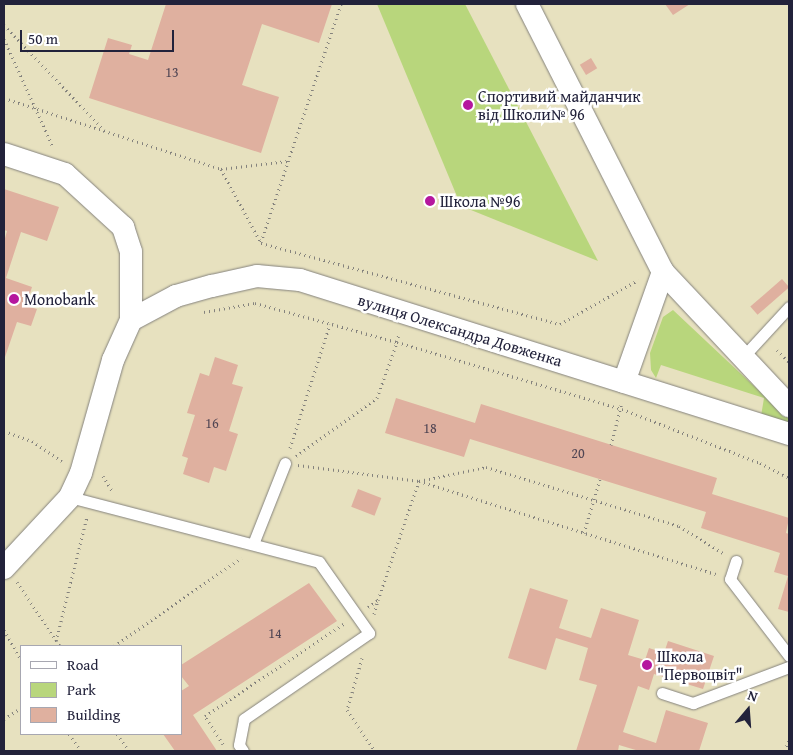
<!DOCTYPE html>
<meta charset="utf-8">
<style>
body{margin:0}
#map{position:relative;width:793px;height:755px;overflow:hidden;background:#e7e1bf;font-family:"Gentium Book Plus",serif}
div>[style]{position:absolute}
.green>*{inset:0;background:#b8d67c}
.building>*{inset:0;background:#dfb09f;transform-origin:0 0}
.path>*{height:3px;margin-top:-1.5px;transform-origin:0;background:repeating-linear-gradient(90deg,#84827d 0 1px,transparent 0 5px)}
.roads{filter:drop-shadow(0 0 1px #84827d) drop-shadow(0 0 1px #84827d)}
.service>*{height:11px;margin:-5.5px;padding:0 5.5px;transform-origin:5.5px;border-radius:5.5px;background:#fff}
.minor>*{height:22px;margin:-11px;padding:0 11px;transform-origin:11px;border-radius:11px;background:#fff}
.dots>*{width:14px;height:14px;translate:-50% -50%;box-sizing:border-box;border:2px solid #fff;border-radius:50%}
span{translate:-50% -50%;white-space:nowrap;text-align:center;line-height:1.15;-webkit-text-stroke:5px #fff;paint-order:stroke}
.number-label{font-size:14px;color:#514654}
.number-label span{-webkit-text-stroke-width:0}
.poi-label{font-size:16px;color:#22223b}
.left{translate:0 -50%;text-align:left}
.street-label{font-size:16px;color:#22223b}
.frame{position:absolute;inset:0;border:5px solid #22223b;pointer-events:none}
.legend{position:absolute;left:20px;top:645px;width:162px;height:90px;box-sizing:border-box;background:#fff;border:1px solid #a7a7b1;margin:0;padding:6px 9px;list-style:none;font-size:15px;color:#22223b}
.legend li{display:flex;align-items:center;gap:10px;height:25px}
.legend b{width:25px;border:1px solid #a7a7b1}
.north{position:absolute;left:723px;top:685px;width:50px;height:50px;-webkit-text-stroke:4px #fff;paint-order:stroke;rotate:18deg;font-size:14px;font-weight:700;line-height:20px;text-align:center;color:#22223b}
.north::after{content:'';display:block;margin:auto;width:18px;height:22px;background:#22223b;clip-path:polygon(50% 0,100% 100%,50% 72%,0 100%)}
.scale{position:absolute;left:20px;top:30px;width:154px;height:22px;box-sizing:border-box;border:2px solid #22223b;border-top:0;padding-left:6px;font-size:15px;line-height:18px;white-space:nowrap;color:#22223b;-webkit-text-stroke:4px #fff;paint-order:stroke}
</style>
<div id="map">
<div class="green">
<div style="clip-path:polygon(377px 4px,465px 4px,598px 261px,461px 206px)"></div>
<div style="clip-path:polygon(673px 310px,789px 419px,789px 423px,761px 416px,764px 398px,661px 365px,656px 378px,651px 370px,650px 353px,663px 317px)"></div>
</div>
<div class="building">
<div style="clip-path:polygon(166px 4px,332px 4px,319px 43px,262px 24px,242px 85px,279px 97px,261px 153px,89px 98px,108px 38px,132px 45px,129px 54px,148px 60px)"></div>
<div style="clip-path:polygon(665px 4px,690px 4px,673px 15px)"></div>
<div style="left:591px;top:58px;width:12px;height:13px;rotate:59deg"></div>
<div style="clip-path:polygon(4px 189px,59px 207px,47px 241px,21px 232px,6px 278px,32px 287px,26px 306px,37px 309px,31px 326px,17px 322px,4px 360px,4px 242px,7px 231px,4px 230px)"></div>
<div style="left:782px;top:279px;width:11px;height:42px;rotate:49deg"></div>
<div style="clip-path:polygon(215px 357px,238px 365px,232px 384px,243px 387px,229px 431px,238px 434px,226px 471px,214px 467px,209px 483px,183px 474px,188px 458px,182px 456px,195px 415px,187px 413px,200px 373px,209px 376px)"></div>
<div style="clip-path:polygon(396px 398px,475px 423px,481px 404px,717px 478px,712px 494px,789px 518px,786px 533px,789px 534px,789px 612px,778px 609px,788px 576px,774px 572px,780px 553px,701px 528px,706px 512px,470px 439px,464px 457px,385px 433px)"></div>
<div style="left:358px;top:489px;width:25px;height:19px;rotate:21deg"></div>
<div style="clip-path:polygon(309px 583px,337px 621px,193px 715px,217px 751px,175px 751px,163px 734px,181px 734px,181px 691px,189px 686px,181px 676px,181px 665px)"></div>
<div style="clip-path:polygon(530px 588px,568px 600px,559px 628px,591px 638px,601px 608px,639px 620px,628px 655px,645px 660px,649px 648px,664px 653px,668px 641px,714px 656px,703px 689px,654px 674px,649px 690px,638px 686px,623px 732px,656px 743px,666px 710px,708px 723px,699px 751px,639px 751px,619px 745px,618px 751px,576px 751px,597px 685px,579px 680px,588px 648px,556px 638px,546px 670px,508px 658px)"></div>
</div>
<div class="path">
<div style="left:4px;top:25px;width:146px;rotate:46.4deg"></div>
<div style="left:4px;top:39px;width:119px;rotate:65.6deg"></div>
<div style="left:4px;top:98px;width:228px;rotate:18.1deg"></div>
<div style="left:221px;top:169px;width:84px;rotate:61.6deg"></div>
<div style="left:261px;top:243px;width:310px;rotate:15.2deg"></div>
<div style="left:560px;top:324px;width:90px;rotate:-29.4deg"></div>
<div style="left:221px;top:169px;width:67px;rotate:-6.8deg"></div>
<div style="left:261px;top:242px;width:251px;rotate:-71.4deg"></div>
<div style="left:204px;top:312px;width:52px;rotate:-10deg"></div>
<div style="left:255px;top:303px;width:147px;rotate:15.4deg"></div>
<div style="left:397px;top:342px;width:9px;rotate:-77deg"></div>
<div style="left:777px;top:350px;width:17px;rotate:45deg"></div>
<div style="left:4px;top:431px;width:30px;rotate:20deg"></div>
<div style="left:32px;top:441px;width:36px;rotate:34deg"></div>
<div style="left:611px;top:445px;width:44px;rotate:-75.7deg"></div>
<div style="left:290px;top:448px;width:130px;rotate:-72.1deg"></div>
<div style="left:296px;top:456px;width:100px;rotate:-35.6deg"></div>
<div style="left:377px;top:398px;width:59px;rotate:-70.3deg"></div>
<div style="left:397px;top:342px;width:235px;rotate:16.6deg"></div>
<div style="left:622px;top:409px;width:148px;rotate:21.4deg"></div>
<div style="left:760px;top:463px;width:33px;rotate:27deg"></div>
<div style="left:298px;top:465px;width:122px;rotate:7.5deg"></div>
<div style="left:419px;top:481px;width:68px;rotate:-11.8deg"></div>
<div style="left:486px;top:467px;width:202px;rotate:17deg"></div>
<div style="left:679px;top:526px;width:52px;rotate:31.5deg"></div>
<div style="left:103px;top:476px;width:19px;rotate:58deg"></div>
<div style="left:584px;top:533px;width:56px;rotate:-73.5deg"></div>
<div style="left:17px;top:582px;width:77px;rotate:56.1deg"></div>
<div style="left:368px;top:607px;width:12px;rotate:-35deg"></div>
<div style="left:378px;top:600px;width:126px;rotate:-71deg"></div>
<div style="left:419px;top:481px;width:311px;rotate:17.4deg"></div>
<div style="left:374px;top:614px;width:15px;rotate:-74deg"></div>
<div style="left:4px;top:630px;width:34px;rotate:60deg"></div>
<div style="left:56px;top:641px;width:128px;rotate:-76deg"></div>
<div style="left:114px;top:646px;width:155px;rotate:-34.7deg"></div>
<div style="left:362px;top:658px;width:54px;rotate:106.1deg"></div>
<div style="left:347px;top:710px;width:50px;rotate:55.7deg"></div>
<div style="left:4px;top:719px;width:20px;rotate:-33deg"></div>
<div style="left:69px;top:734px;width:21px;rotate:55deg"></div>
<div style="left:117px;top:734px;width:21px;rotate:55deg"></div>
<div style="left:223px;top:744px;width:33px;rotate:-123deg"></div>
<div style="left:205px;top:716px;width:168px;rotate:-33.6deg"></div>
<div style="left:785px;top:751px;width:13px;rotate:-72deg"></div>
</div>
<div class="roads">
<div class="service">
<div style="left:743px;top:357px;width:68px;rotate:-47.4deg"></div>
<div style="left:70px;top:497px;width:257px;rotate:14.6deg"></div>
<div style="left:319px;top:562px;width:87px;rotate:54.8deg"></div>
<div style="left:369px;top:633px;width:152px;rotate:145.5deg"></div>
<div style="left:244px;top:719px;width:26px;rotate:101deg"></div>
<div style="left:239px;top:745px;width:7px;rotate:56deg"></div>
<div style="left:253px;top:544px;width:87px;rotate:-68.4deg"></div>
<div style="left:736px;top:561px;width:19px;rotate:108deg"></div>
<div style="left:730px;top:579px;width:97px;rotate:52.5deg"></div>
<div style="left:662px;top:693px;width:33px;rotate:18deg"></div>
<div style="left:693px;top:703px;width:103px;rotate:-20.6deg"></div>
</div>
<div class="minor">
<div style="left:527px;top:4px;width:301px;rotate:63.1deg"></div>
<div style="left:663px;top:272px;width:184px;rotate:46.8deg"></div>
<div style="left:4px;top:154px;width:64px;rotate:18.2deg"></div>
<div style="left:65px;top:174px;width:79px;rotate:42.4deg"></div>
<div style="left:123px;top:227px;width:26px;rotate:72deg"></div>
<div style="left:131px;top:252px;width:68px;rotate:90deg"></div>
<div style="left:131px;top:320px;width:44px;rotate:114.2deg"></div>
<div style="left:113px;top:360px;width:117px;rotate:105.8deg"></div>
<div style="left:81px;top:473px;width:26px;rotate:115deg"></div>
<div style="left:70px;top:497px;width:97px;rotate:132.9deg"></div>
<div style="left:131px;top:320px;width:51px;rotate:-28.1deg"></div>
<div style="left:176px;top:296px;width:37px;rotate:-16deg"></div>
<div style="left:212px;top:286px;width:46px;rotate:-12.5deg"></div>
<div style="left:257px;top:276px;width:43px;rotate:5.3deg"></div>
<div style="left:300px;top:280px;width:513px;rotate:17.48deg"></div>
<div style="left:624px;top:382px;width:117px;rotate:-70.5deg"></div>
</div>
</div>
<div class="dots">
<div style="left:468px;top:105px;background:#b5179e"></div>
<div style="left:430px;top:201px;background:#b5179e"></div>
<div style="left:14px;top:299px;background:#b5179e"></div>
<div style="left:647px;top:665px;background:#b5179e"></div>
</div>
<div class="number-label">
<span style="left:172px;top:72px">13</span>
<span style="left:212px;top:423px">16</span>
<span style="left:430px;top:428px">18</span>
<span style="left:578px;top:453px">20</span>
<span style="left:275px;top:633px">14</span>
</div>
<div class="poi-label">
<span class="left" style="left:478px;top:105px">Спортивий майданчик<br>від Школи№ 96</span>
<span class="left" style="left:440px;top:201px">Школа №96</span>
<span class="left" style="left:24px;top:299px">Monobank</span>
<span class="left" style="left:657px;top:665px">Школа<br>"Первоцвіт"</span>
</div>
<div class="street-label">
<span style="left:460px;top:330px;rotate:17deg">вулиця Олександра Довженка</span>
</div>
<div class="frame"></div>
<ul class="legend">
<li><b style="height:6px;background:#fff"></b>Road</li>
<li><b style="height:14px;background:#b8d67c"></b>Park</li>
<li><b style="height:14px;background:#dfb09f"></b>Building</li>
</ul>
<div class="north">N</div>
<div class="scale">50 m</div>
</div>
